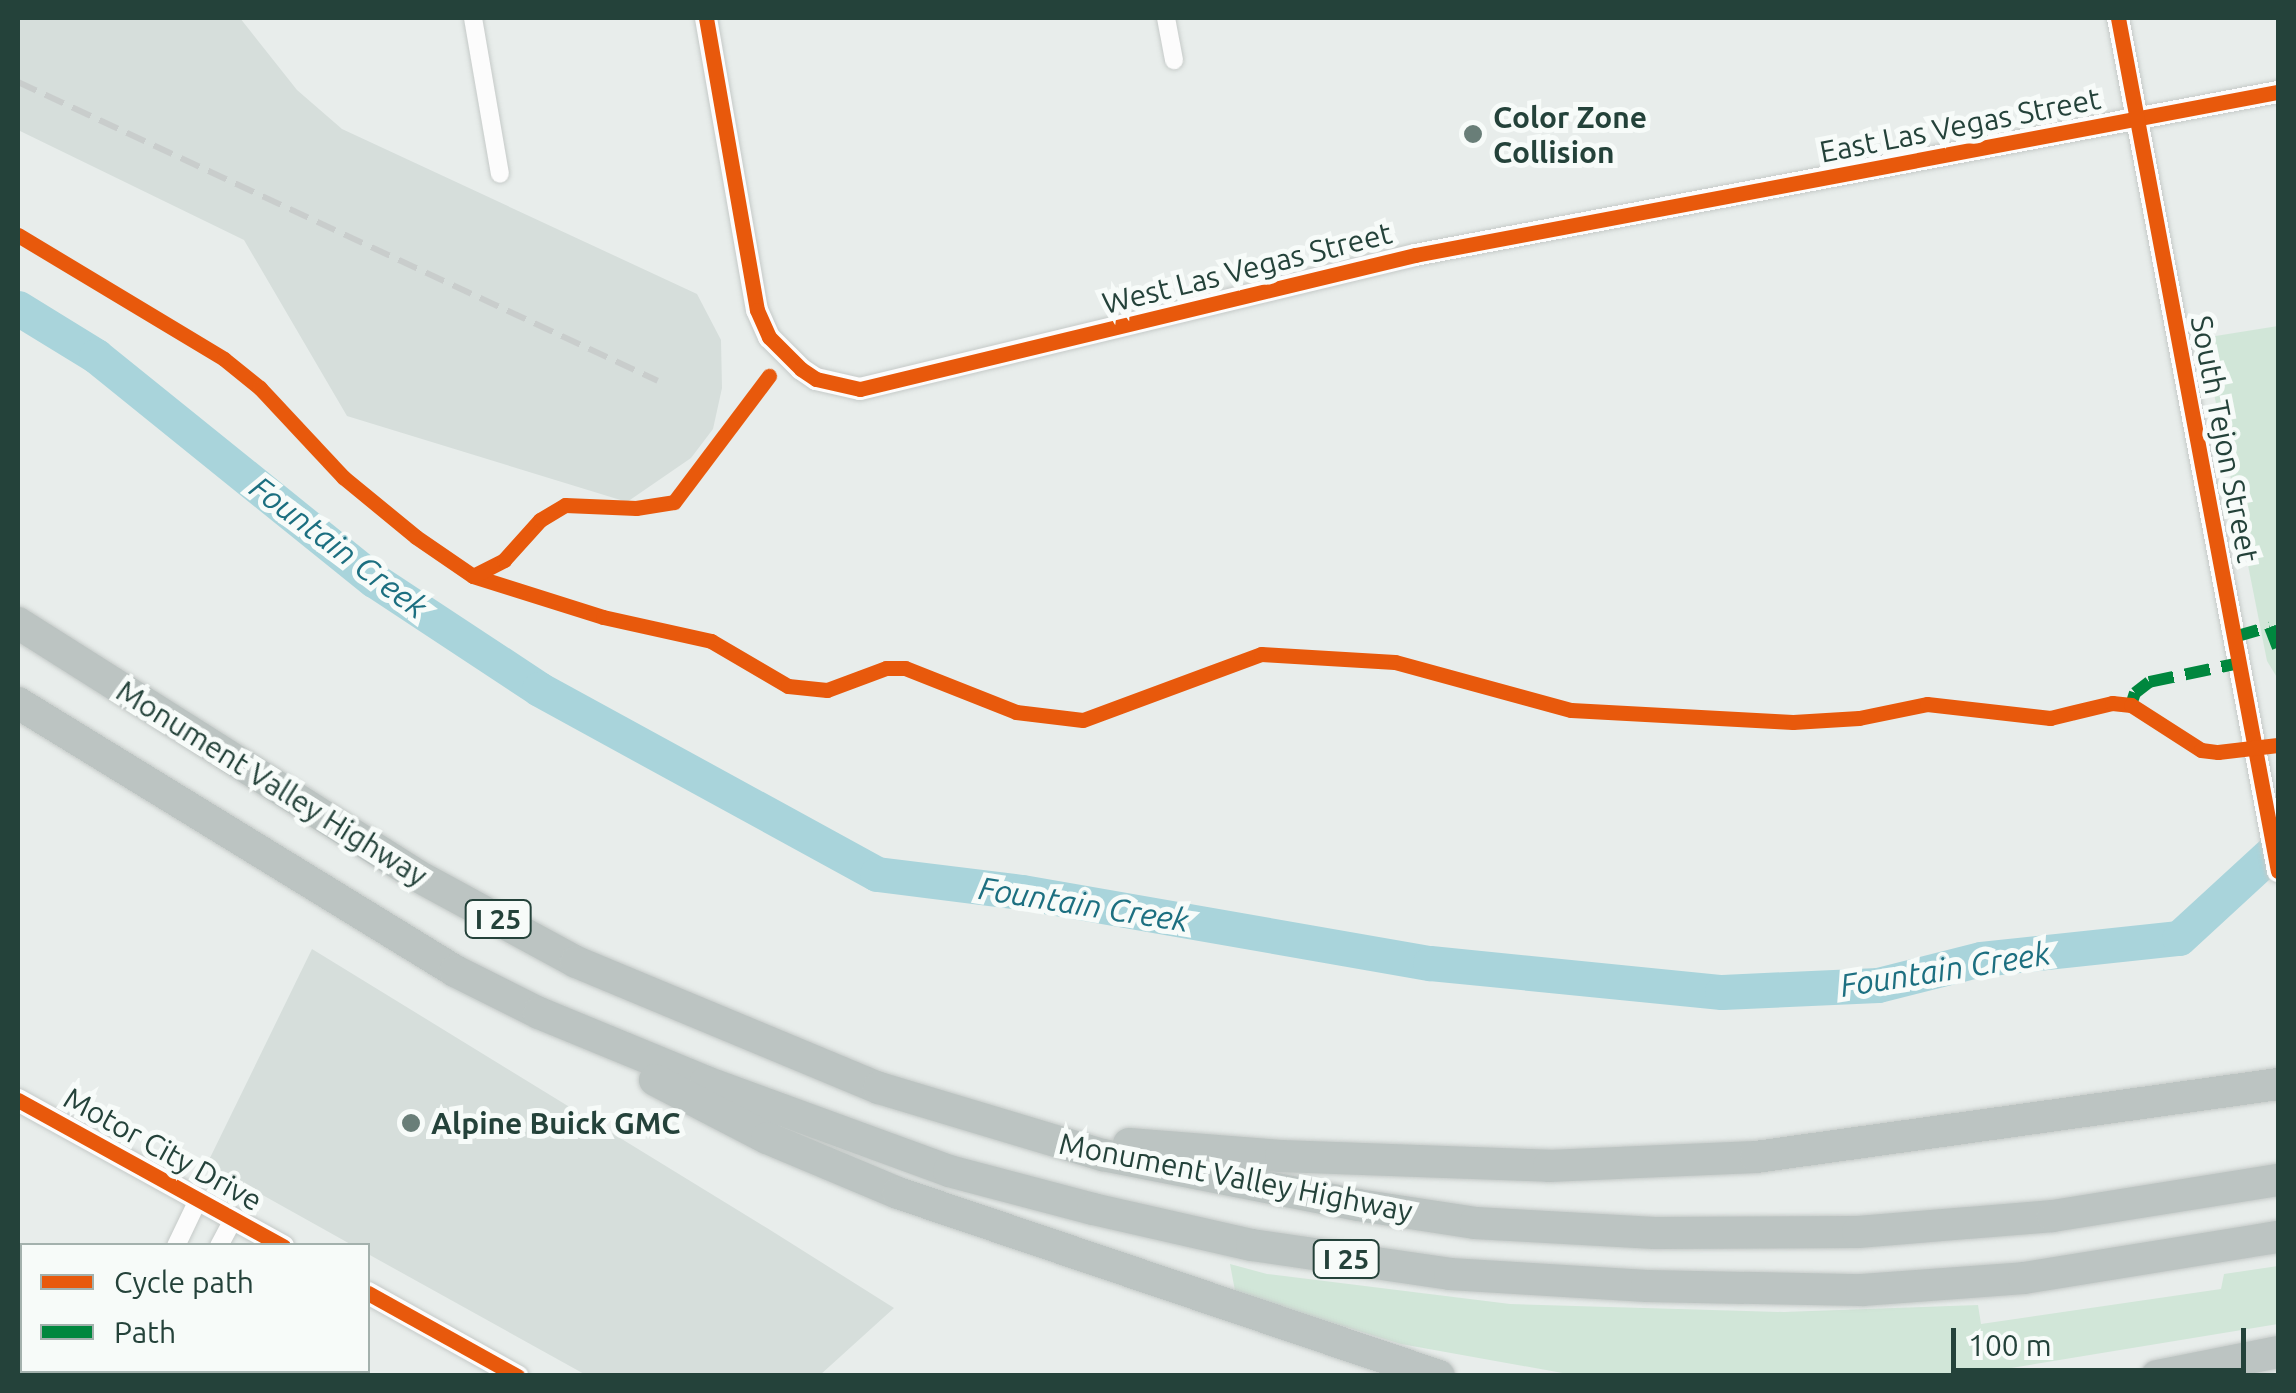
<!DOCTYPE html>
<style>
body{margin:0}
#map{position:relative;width:2296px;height:1393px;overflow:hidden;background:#e8edeb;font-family:Ubuntu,sans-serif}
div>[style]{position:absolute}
.built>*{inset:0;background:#d6dedb}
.green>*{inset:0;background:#d1e6d8}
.river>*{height:35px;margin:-17.5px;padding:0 17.5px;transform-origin:17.5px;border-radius:17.5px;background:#a9d4db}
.roads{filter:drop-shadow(0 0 2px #c5cac8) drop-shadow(0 0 2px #c5cac8)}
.minor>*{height:18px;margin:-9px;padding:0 9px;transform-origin:9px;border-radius:9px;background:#fcfcfc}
.tertiary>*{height:22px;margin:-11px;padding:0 11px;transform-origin:11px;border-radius:11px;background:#fcfcfc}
.motorway>*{height:32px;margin:-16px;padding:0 16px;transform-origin:16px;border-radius:16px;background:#bcc4c2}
.rail>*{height:6px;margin-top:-3px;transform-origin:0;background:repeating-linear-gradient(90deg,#c9cdcc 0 20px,transparent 0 30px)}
.quiet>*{height:12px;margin-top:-6px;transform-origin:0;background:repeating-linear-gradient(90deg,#00873e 0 25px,transparent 0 37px)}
.cycleway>*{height:15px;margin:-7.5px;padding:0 7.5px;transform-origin:7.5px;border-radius:7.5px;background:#e8590c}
.dots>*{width:28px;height:28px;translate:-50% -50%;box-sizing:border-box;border:5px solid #f7fbf9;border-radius:50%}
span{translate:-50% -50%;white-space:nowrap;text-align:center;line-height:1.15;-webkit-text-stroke:10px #f7fbf9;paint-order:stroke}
.shield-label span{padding:2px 8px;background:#f7fbf9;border:2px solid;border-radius:8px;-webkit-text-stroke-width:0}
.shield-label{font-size:28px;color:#24423a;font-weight:700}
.poi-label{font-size:30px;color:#24423a;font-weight:700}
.left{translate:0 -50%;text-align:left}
.street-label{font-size:30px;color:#24423a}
.water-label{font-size:32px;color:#1c6f80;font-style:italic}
.frame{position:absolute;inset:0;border:20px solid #24423a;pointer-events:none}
.legend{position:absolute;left:20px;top:1243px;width:350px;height:130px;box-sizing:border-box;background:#f7fbf9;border:2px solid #a3b1ad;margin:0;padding:12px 18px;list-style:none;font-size:30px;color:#24423a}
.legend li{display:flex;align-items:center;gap:20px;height:50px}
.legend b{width:50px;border:2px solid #a3b1ad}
.scale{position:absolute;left:1951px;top:1328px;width:295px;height:45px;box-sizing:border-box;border:5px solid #24423a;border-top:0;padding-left:12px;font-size:30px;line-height:35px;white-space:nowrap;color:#24423a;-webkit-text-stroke:8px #f7fbf9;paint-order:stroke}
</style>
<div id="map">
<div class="built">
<div style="clip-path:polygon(18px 18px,240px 18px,297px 90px,342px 129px,697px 294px,721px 340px,722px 388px,713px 429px,691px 458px,627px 502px,347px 416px,244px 240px,18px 130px)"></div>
<div style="clip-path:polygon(312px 949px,767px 1228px,894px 1308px,820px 1375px,586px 1375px,368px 1254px,368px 1246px,352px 1245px,207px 1164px)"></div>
</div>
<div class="green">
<div style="clip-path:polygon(2278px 326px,2278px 679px,2267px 661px,2203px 338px)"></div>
<div style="clip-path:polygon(1230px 1264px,1267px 1274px,1510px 1304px,1784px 1312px,1978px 1305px,1981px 1324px,2221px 1289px,2224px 1274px,2278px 1266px,2278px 1324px,1969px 1375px,1579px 1376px,1401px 1344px,1294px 1311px,1235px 1291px)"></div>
</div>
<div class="river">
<div style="left:18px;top:308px;width:92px;rotate:31.6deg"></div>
<div style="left:96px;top:356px;width:357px;rotate:38.9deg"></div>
<div style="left:374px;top:580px;width:198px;rotate:33.4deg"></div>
<div style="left:539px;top:689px;width:385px;rotate:28.7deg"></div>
<div style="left:877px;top:874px;width:146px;rotate:7.1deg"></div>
<div style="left:1022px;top:892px;width:414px;rotate:9.9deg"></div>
<div style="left:1430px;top:963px;width:293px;rotate:5.7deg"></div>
<div style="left:1722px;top:992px;width:156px;rotate:-2.6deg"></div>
<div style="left:1878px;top:985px;width:106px;rotate:-14.2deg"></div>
<div style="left:1981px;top:959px;width:199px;rotate:-6.1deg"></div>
<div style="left:2179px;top:938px;width:134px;rotate:-42.6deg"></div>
</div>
<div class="roads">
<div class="minor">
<div style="left:473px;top:18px;width:158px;rotate:80.2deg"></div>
<div style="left:1166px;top:18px;width:43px;rotate:79.2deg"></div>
<div style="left:176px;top:1246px;width:53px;rotate:-64.4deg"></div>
<div style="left:219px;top:1246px;width:32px;rotate:-62deg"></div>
<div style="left:113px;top:1376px;width:6px;rotate:-72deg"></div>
<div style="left:149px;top:1376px;width:7px;rotate:-63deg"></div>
</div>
<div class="tertiary">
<div style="left:706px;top:18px;width:296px;rotate:80.1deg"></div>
<div style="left:757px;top:310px;width:30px;rotate:66deg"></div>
<div style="left:769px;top:337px;width:45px;rotate:45deg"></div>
<div style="left:801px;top:369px;width:18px;rotate:34deg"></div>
<div style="left:816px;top:379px;width:45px;rotate:12.8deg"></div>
<div style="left:860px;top:389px;width:571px;rotate:-13.57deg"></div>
<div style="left:1415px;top:255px;width:878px;rotate:-10.7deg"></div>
<div style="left:2118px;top:18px;width:868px;rotate:79.38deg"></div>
<div style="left:18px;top:1100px;width:303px;rotate:28.9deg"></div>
<div style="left:368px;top:1293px;width:171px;rotate:29.1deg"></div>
</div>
<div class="motorway">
<div style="left:18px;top:623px;width:471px;rotate:32.3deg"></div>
<div style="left:416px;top:875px;width:182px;rotate:28.5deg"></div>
<div style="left:576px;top:962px;width:328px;rotate:22.6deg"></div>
<div style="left:879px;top:1088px;width:234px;rotate:16.7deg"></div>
<div style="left:1103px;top:1155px;width:260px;rotate:11.1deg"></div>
<div style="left:1358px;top:1205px;width:118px;rotate:8.7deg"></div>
<div style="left:1475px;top:1223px;width:180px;rotate:3.2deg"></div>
<div style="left:1655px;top:1233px;width:203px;rotate:-0.3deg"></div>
<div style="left:1858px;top:1232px;width:196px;rotate:-4.7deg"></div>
<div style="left:2053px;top:1216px;width:228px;rotate:-9.1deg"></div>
<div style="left:18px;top:703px;width:513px;rotate:31.52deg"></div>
<div style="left:455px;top:971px;width:94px;rotate:26.6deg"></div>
<div style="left:539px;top:1013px;width:181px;rotate:22.4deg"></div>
<div style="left:706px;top:1082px;width:259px;rotate:20.1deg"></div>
<div style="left:949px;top:1171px;width:149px;rotate:14.8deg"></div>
<div style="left:1093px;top:1209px;width:163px;rotate:12.8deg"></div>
<div style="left:1252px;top:1245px;width:200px;rotate:8.3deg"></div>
<div style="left:1450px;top:1274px;width:197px;rotate:3.5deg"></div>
<div style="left:1647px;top:1286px;width:215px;rotate:1.1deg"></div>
<div style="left:1862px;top:1290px;width:162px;rotate:-4.2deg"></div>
<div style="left:2024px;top:1278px;width:257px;rotate:-9.2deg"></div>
<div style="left:655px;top:1080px;width:126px;rotate:27.4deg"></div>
<div style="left:767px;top:1138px;width:142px;rotate:22.8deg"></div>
<div style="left:898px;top:1193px;width:571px;rotate:18.69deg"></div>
<div style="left:1129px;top:1144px;width:152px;rotate:4.5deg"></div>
<div style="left:1281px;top:1156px;width:268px;rotate:2.1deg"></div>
<div style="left:1549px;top:1166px;width:207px;rotate:-2.5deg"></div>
<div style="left:1756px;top:1157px;width:527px;rotate:-7.96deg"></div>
<div style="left:2157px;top:1376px;width:123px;rotate:-11.2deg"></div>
</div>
</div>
<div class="rail">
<div style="left:18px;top:82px;width:706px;rotate:25.04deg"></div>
</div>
<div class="quiet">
<div style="left:2234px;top:637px;width:37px;rotate:-16deg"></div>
<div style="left:2270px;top:627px;width:22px;rotate:69deg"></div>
<div style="left:2131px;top:705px;width:13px;rotate:-72deg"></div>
<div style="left:2135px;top:693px;width:18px;rotate:-38deg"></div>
<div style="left:2149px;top:682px;width:92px;rotate:-11.9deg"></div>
</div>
<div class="cycleway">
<div style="left:706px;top:18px;width:296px;rotate:80.1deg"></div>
<div style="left:757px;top:310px;width:30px;rotate:66deg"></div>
<div style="left:769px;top:337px;width:45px;rotate:45deg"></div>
<div style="left:801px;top:369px;width:18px;rotate:34deg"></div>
<div style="left:816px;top:379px;width:45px;rotate:12.8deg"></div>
<div style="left:860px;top:389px;width:571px;rotate:-13.57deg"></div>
<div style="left:1415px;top:255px;width:878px;rotate:-10.7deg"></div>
<div style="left:2118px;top:18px;width:868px;rotate:79.38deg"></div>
<div style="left:18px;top:235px;width:240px;rotate:31deg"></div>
<div style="left:224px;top:359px;width:46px;rotate:38.9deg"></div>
<div style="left:260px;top:388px;width:122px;rotate:47deg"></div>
<div style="left:343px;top:477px;width:94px;rotate:39.4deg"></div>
<div style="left:416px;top:537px;width:69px;rotate:34.4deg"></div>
<div style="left:473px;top:576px;width:136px;rotate:17.5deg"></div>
<div style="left:603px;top:617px;width:111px;rotate:12.5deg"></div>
<div style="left:711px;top:641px;width:89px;rotate:30.3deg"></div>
<div style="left:788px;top:686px;width:39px;rotate:6deg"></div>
<div style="left:827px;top:690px;width:63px;rotate:-20.4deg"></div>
<div style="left:886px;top:668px;width:19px"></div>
<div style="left:905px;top:668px;width:119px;rotate:21.6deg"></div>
<div style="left:1016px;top:712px;width:67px;rotate:6.8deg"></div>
<div style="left:1083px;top:720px;width:190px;rotate:-20.3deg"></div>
<div style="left:1261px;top:654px;width:134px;rotate:3.4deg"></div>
<div style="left:1395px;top:662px;width:182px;rotate:15.3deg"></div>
<div style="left:1571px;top:710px;width:222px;rotate:3.1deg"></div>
<div style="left:1793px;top:722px;width:66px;rotate:-3.5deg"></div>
<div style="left:1859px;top:718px;width:69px;rotate:-11.6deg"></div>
<div style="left:1927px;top:704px;width:124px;rotate:6.5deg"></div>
<div style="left:2050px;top:718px;width:64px;rotate:-13.6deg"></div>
<div style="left:2112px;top:703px;width:19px;rotate:6deg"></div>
<div style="left:2131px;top:705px;width:83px;rotate:32.7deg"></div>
<div style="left:2201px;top:750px;width:17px;rotate:7deg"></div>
<div style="left:2218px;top:752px;width:60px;rotate:-6.7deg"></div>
<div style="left:473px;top:576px;width:35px;rotate:-27deg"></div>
<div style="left:504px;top:560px;width:54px;rotate:-48deg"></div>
<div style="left:540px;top:520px;width:29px;rotate:-31deg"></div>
<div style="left:565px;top:505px;width:71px;rotate:2.4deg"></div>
<div style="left:636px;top:508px;width:38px;rotate:-9deg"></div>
<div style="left:674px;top:502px;width:158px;rotate:-53deg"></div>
<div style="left:18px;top:1100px;width:303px;rotate:28.9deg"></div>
<div style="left:368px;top:1293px;width:171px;rotate:29.1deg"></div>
</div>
<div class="dots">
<div style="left:1473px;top:134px;background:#697e78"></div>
<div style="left:411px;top:1123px;background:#697e78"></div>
</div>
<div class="shield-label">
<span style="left:498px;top:919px">I 25</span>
<span style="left:1346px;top:1259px">I 25</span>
</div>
<div class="poi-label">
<span class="left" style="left:1493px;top:134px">Color Zone<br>Collision</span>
<span class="left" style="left:431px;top:1123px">Alpine Buick GMC</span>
</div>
<div class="street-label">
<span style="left:1960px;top:125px;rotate:-11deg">East Las Vegas Street</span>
<span style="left:1247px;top:268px;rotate:-14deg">West Las Vegas Street</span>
<span style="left:2225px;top:439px;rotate:79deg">South Tejon Street</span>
<span style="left:272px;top:783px;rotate:32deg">Monument Valley Highway</span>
<span style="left:163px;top:1149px;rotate:29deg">Motor City Drive</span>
<span style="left:1236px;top:1177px;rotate:11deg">Monument Valley Highway</span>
</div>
<div class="water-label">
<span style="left:339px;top:547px;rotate:37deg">Fountain Creek</span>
<span style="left:1084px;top:904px;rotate:9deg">Fountain Creek</span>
<span style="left:1945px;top:969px;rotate:-9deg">Fountain Creek</span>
</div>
<div class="frame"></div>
<ul class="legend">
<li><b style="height:12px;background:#e8590c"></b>Cycle path</li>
<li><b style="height:12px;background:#00873e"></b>Path</li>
</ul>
<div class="scale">100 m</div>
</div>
